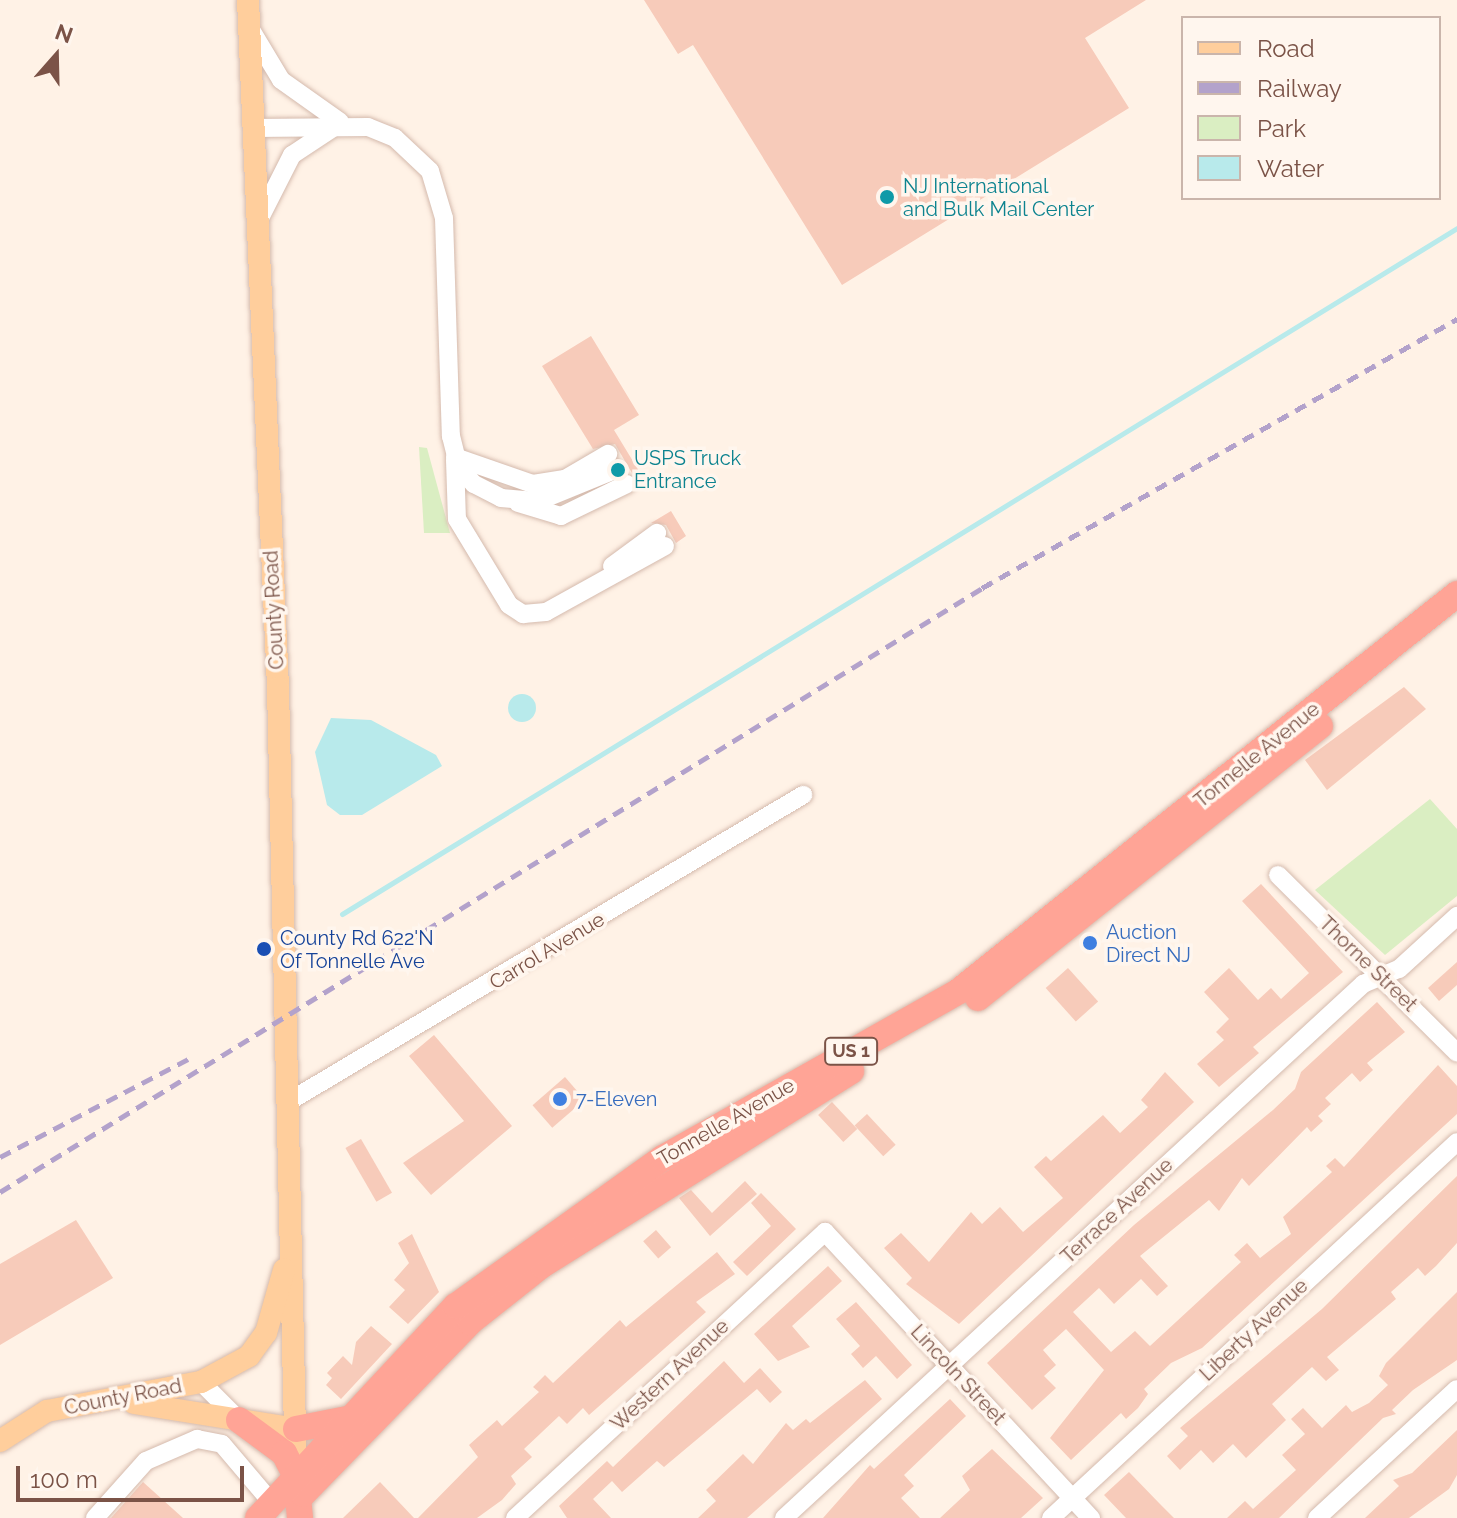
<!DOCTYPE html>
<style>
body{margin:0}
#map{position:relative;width:1457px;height:1518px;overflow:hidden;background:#fff2e6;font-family:Raleway,sans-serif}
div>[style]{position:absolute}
.green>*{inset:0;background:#daeec2}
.water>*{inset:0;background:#b8eaeb}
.round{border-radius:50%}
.stream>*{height:5px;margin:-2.5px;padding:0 2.5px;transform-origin:2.5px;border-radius:2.5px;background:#b8eaeb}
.building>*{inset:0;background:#f7cbba;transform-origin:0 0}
.roads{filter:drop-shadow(0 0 2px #d5baad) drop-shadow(0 0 2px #d5baad)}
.minor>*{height:18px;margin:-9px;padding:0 9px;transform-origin:9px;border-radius:9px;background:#fff}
.major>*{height:22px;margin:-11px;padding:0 11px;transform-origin:11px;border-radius:11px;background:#ffce9c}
.highway>*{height:26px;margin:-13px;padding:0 13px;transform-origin:13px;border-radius:13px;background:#ffa496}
.rail>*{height:5px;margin-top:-2.5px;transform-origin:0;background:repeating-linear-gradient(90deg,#b3a2cb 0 12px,transparent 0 20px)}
.dots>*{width:22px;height:22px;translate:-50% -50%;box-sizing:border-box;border:4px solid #fff6ee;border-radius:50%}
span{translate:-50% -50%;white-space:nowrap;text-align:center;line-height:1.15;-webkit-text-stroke:7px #fff6ee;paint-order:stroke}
.shield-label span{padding:2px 6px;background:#fff6ee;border:2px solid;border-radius:6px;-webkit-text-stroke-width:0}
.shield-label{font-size:18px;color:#7b5347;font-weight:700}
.culture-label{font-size:20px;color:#0d838f}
.left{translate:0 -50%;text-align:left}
.street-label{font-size:20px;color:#7b5347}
.shop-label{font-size:20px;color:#366cbe}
.transit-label{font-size:20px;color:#164399}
.legend{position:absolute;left:1181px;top:16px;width:260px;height:184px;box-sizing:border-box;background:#fff6ee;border:2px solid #cab5ab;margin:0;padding:10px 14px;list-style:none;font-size:24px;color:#7b5347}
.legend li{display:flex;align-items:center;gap:16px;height:40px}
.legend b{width:40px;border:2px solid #cab5ab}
.north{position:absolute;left:16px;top:16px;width:80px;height:80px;-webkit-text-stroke:6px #fff6ee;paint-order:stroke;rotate:20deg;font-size:22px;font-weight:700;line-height:32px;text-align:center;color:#7b5347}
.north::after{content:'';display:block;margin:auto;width:28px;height:36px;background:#7b5347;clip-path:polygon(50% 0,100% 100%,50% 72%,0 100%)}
.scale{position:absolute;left:16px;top:1466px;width:228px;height:36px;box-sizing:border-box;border:4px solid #7b5347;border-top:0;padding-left:10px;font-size:24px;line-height:28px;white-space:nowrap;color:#7b5347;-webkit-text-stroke:6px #fff6ee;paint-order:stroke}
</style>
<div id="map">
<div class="green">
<div style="clip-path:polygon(419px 447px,427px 448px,450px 533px,424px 533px)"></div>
<div style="clip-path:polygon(1430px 799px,1457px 829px,1457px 896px,1385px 955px,1315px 890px)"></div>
</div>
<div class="water">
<div class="round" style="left:508px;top:694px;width:28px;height:28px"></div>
<div style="clip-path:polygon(331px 718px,371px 720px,436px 755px,442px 766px,362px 815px,340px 815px,327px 805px,315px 752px)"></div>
</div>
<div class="stream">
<div style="left:342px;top:914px;width:1309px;rotate:-31.6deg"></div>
</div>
<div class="building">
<div style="clip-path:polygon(644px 0,1146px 0,1085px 38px,1129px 108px,842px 285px,693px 45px,678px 54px)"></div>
<div style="clip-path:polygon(591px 336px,639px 415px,614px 430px,645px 481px,639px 485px,615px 444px,593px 449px,542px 366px)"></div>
<div style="clip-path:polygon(671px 511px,686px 536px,676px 543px,666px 525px,651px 523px)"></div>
<div style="clip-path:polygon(1404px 687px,1426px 709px,1327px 790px,1305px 760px)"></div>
<div style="clip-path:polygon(1261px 884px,1343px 972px,1253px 1047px,1259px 1053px,1219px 1087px,1197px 1064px,1224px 1040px,1216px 1032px,1229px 1019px,1204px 992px,1229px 968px,1258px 1000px,1271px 988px,1281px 999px,1309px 973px,1242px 901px)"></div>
<div style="clip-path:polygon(1457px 962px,1457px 985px,1439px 1001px,1428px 988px)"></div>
<div style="left:1068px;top:968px;width:45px;height:30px;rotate:48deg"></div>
<div style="clip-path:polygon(1377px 1002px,1405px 1032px,1367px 1063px,1373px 1070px,1360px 1082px,1352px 1073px,1325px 1098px,1331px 1104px,1318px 1116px,1323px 1121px,1311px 1132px,1307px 1127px,1249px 1186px,1242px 1178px,1219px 1211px,1209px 1200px,1140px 1256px,1168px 1286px,1157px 1296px,1141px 1279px,1114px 1304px,1099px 1288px,1073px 1312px,1111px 1352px,1135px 1331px,1150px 1346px,1241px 1262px,1234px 1255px,1247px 1243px,1260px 1258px,1291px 1234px,1283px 1217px,1332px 1172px,1326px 1166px,1335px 1158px,1344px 1167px,1438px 1065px,1457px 1086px,1457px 1114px,1202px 1348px,1171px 1363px,1144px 1389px,1148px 1394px,1138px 1408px,1126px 1419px,1121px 1413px,1071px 1460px,1050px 1438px,1104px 1370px,1066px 1329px,1043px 1350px,1056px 1365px,1044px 1376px,1056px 1388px,1032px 1410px,987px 1363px,1134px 1225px,1273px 1110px,1295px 1089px,1301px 1072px)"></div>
<div style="clip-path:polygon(434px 1035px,512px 1126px,431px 1195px,403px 1163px,464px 1121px,409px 1056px)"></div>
<div style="clip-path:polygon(1165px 1072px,1194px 1102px,959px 1324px,906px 1284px,912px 1278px,884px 1248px,901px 1233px,929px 1262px,971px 1212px,982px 1224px,1000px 1207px,1023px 1232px,1063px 1198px,1034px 1167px,1046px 1156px,1051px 1161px,1103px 1115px,1120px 1133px,1148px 1107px,1141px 1100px)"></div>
<div style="left:565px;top:1077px;width:30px;height:43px;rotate:49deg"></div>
<div style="left:832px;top:1102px;width:37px;height:19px;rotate:47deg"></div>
<div style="left:867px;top:1114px;width:42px;height:17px;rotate:47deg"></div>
<div style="left:361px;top:1139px;width:62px;height:18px;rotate:60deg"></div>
<div style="clip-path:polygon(1457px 1176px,1457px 1243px,1436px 1266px,1425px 1276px,1418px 1268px,1391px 1292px,1396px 1299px,1327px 1357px,1339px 1370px,1326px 1381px,1312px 1367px,1272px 1404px,1286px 1420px,1246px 1458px,1233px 1444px,1213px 1463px,1201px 1450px,1180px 1470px,1167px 1456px,1188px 1436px,1180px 1428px,1322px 1309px)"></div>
<div style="clip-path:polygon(745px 1181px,757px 1194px,710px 1236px,679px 1198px,691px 1190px,712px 1213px)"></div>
<div style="clip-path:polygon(761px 1193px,796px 1229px,747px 1276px,733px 1262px,771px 1226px,751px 1203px)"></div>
<div style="clip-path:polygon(76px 1220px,113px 1278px,0 1345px,0 1264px)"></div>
<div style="left:656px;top:1230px;width:23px;height:17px;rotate:49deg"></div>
<div style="clip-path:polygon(412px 1234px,439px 1292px,408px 1324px,389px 1307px,405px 1290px,394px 1280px,409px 1263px,398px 1243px)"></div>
<div style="clip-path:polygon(717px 1252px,735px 1274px,696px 1302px,706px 1312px,589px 1415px,583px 1408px,567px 1424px,559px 1416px,524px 1449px,532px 1457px,511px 1476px,516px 1484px,502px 1500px,477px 1518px,418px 1518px,478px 1457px,469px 1445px,497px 1420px,502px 1426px,539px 1392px,533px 1387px,545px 1375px,553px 1383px,620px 1320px,626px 1327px)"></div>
<div style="clip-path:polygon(828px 1266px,842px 1281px,792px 1326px,810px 1347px,778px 1361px,754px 1334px)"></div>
<div style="clip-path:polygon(1457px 1292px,1457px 1360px,1413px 1390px,1392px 1410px,1396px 1414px,1383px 1418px,1279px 1518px,1227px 1518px,1245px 1501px,1253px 1509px,1296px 1470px,1282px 1455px,1305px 1434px,1291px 1419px,1303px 1408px,1322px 1428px,1346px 1405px,1352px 1412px,1369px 1403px,1388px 1385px,1379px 1376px,1386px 1363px)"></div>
<div style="clip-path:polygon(856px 1302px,912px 1365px,897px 1379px,876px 1356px,863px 1368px,851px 1354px,860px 1346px,836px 1319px)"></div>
<div style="clip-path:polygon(371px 1326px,392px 1344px,341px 1399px,326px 1385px,332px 1378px,327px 1373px,343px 1356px,352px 1365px,356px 1342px)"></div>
<div style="clip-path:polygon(724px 1361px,744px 1383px,760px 1368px,782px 1392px,770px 1403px,757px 1389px,664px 1467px,657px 1461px,622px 1492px,612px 1481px,593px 1499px,611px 1518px,567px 1518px,559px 1506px,607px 1461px,613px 1467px)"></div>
<div style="clip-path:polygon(865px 1380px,882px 1399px,747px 1518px,698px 1518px,716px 1501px,706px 1490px,743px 1454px,753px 1464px,786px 1423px,793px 1430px,806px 1419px,810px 1423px)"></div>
<div style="clip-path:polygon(950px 1399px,966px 1416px,904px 1475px,914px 1486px,901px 1498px,920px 1518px,823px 1518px,870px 1465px,874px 1469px)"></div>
<div style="clip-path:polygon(1457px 1430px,1457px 1475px,1449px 1489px,1409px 1518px,1365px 1518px,1399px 1486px,1393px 1480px,1412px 1473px)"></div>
<div style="clip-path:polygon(992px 1449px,1043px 1498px,1021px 1518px,940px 1518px,970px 1490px,962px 1476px)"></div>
<div style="clip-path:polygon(1129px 1472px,1160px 1504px,1174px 1518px,1126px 1518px,1104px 1495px)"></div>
<div style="clip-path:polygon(143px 1482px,183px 1518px,111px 1518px)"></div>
<div style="clip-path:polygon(380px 1482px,414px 1518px,343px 1518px)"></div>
</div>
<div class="roads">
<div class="minor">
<div style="left:251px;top:30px;width:58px;rotate:59deg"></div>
<div style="left:281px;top:80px;width:72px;rotate:35.4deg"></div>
<div style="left:252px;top:128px;width:116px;rotate:-0.5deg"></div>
<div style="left:368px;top:127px;width:29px;rotate:22deg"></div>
<div style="left:395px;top:138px;width:48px;rotate:43.3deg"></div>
<div style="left:430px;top:171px;width:49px;rotate:73.4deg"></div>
<div style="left:444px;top:218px;width:218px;rotate:88.2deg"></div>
<div style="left:451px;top:436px;width:32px;rotate:76deg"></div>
<div style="left:459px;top:467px;width:23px;rotate:49deg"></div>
<div style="left:474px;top:484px;width:30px;rotate:27deg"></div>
<div style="left:501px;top:498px;width:38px;rotate:5deg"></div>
<div style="left:539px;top:501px;width:84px;rotate:-22.3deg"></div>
<div style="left:259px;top:220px;width:73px;rotate:-63.1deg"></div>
<div style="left:292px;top:155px;width:53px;rotate:-33.4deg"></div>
<div style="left:455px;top:457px;width:83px;rotate:19.1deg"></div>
<div style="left:533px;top:484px;width:32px;rotate:-9deg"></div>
<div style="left:565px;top:479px;width:50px;rotate:-30.2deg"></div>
<div style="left:455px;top:460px;width:59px;rotate:88.1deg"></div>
<div style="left:457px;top:519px;width:100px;rotate:58.8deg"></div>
<div style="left:509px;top:605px;width:17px;rotate:33deg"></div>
<div style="left:523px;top:614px;width:23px;rotate:-5deg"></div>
<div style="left:546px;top:612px;width:136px;rotate:-29deg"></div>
<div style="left:518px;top:503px;width:45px;rotate:16.8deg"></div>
<div style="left:561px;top:516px;width:73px;rotate:-25.9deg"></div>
<div style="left:612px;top:566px;width:56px;rotate:-36.3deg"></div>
<div style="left:1278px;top:875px;width:252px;rotate:44.8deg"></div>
<div style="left:288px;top:1102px;width:600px;rotate:-30.8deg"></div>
<div style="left:201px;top:1382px;width:54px;rotate:45deg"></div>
<div style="left:95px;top:1518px;width:76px;rotate:-48.2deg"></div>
<div style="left:146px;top:1461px;width:56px;rotate:-23.3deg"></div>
<div style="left:197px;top:1439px;width:25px;rotate:11deg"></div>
<div style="left:222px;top:1444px;width:77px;rotate:49.7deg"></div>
<div style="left:515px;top:1518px;width:422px;rotate:-42.7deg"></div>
<div style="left:825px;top:1232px;width:391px;rotate:47.1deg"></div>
<div style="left:784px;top:1518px;width:788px;rotate:-42.68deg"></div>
<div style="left:1363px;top:984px;width:39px;rotate:-23deg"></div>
<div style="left:1399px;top:969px;width:79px;rotate:-42.4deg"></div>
<div style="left:1051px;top:1518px;width:553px;rotate:-42.8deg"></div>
<div style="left:1317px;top:1518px;width:190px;rotate:-42.7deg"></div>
</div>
<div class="major">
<div style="left:248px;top:0;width:689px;rotate:87.5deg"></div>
<div style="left:278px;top:688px;width:787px;rotate:88.69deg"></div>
<div style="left:134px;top:1403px;width:164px;rotate:9.1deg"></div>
<div style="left:0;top:1441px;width:56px;rotate:-32.6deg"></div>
<div style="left:47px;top:1411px;width:157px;rotate:-10.7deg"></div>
<div style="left:201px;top:1382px;width:55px;rotate:-28.4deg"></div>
<div style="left:249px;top:1356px;width:29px;rotate:-54deg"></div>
<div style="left:266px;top:1333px;width:66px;rotate:-74.1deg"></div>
</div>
<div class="highway">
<div style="left:978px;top:998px;width:437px;rotate:-38.5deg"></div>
<div style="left:239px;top:1420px;width:56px;rotate:36.3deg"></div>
<div style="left:284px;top:1453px;width:27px;rotate:63deg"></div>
<div style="left:296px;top:1477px;width:41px;rotate:84.4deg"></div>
<div style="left:296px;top:1429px;width:52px;rotate:-11.1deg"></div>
<div style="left:303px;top:1494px;width:240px;rotate:-45.8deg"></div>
<div style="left:470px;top:1322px;width:92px;rotate:-38.4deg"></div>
<div style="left:542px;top:1265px;width:365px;rotate:-32.1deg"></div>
<div style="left:258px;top:1518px;width:290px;rotate:-47deg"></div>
<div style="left:456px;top:1306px;width:254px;rotate:-35.6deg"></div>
<div style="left:663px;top:1158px;width:340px;rotate:-29.4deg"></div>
<div style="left:959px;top:991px;width:637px;rotate:-38.56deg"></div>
</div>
</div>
<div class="rail">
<div style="left:0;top:1157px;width:212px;rotate:-27.5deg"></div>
<div style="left:0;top:1192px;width:1153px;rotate:-31.59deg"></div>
<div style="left:982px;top:588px;width:546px;rotate:-29.52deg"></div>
</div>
<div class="dots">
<div style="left:887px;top:197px;background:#0f9aa8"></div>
<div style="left:618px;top:470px;background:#0f9aa8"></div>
<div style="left:1090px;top:943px;background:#3f7fe0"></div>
<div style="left:264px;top:949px;background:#1a4fb4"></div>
<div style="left:560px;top:1099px;background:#3f7fe0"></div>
</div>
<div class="shield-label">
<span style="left:851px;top:1051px">US 1</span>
</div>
<div class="culture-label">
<span class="left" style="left:903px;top:198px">NJ International<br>and Bulk Mail Center</span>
<span class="left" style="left:634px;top:470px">USPS Truck<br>Entrance</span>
</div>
<div class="street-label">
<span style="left:274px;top:610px;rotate:-93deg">County Road</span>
<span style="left:1257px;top:755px;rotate:-39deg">Tonnelle Avenue</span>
<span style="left:547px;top:951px;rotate:-31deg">Carrol Avenue</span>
<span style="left:1368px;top:964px;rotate:44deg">Thorne Street</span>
<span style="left:726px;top:1122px;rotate:-30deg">Tonnelle Avenue</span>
<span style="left:1117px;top:1211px;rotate:-43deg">Terrace Avenue</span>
<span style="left:1254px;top:1330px;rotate:-43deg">Liberty Avenue</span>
<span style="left:670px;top:1375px;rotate:-43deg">Western Avenue</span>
<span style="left:958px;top:1375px;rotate:47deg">Lincoln Street</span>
<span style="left:123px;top:1397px;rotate:-11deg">County Road</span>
</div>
<div class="shop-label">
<span class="left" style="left:1106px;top:944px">Auction<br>Direct NJ</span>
<span class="left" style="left:576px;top:1099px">7-Eleven</span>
</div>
<div class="transit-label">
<span class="left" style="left:280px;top:950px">County Rd 622'N<br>Of Tonnelle Ave</span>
</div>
<ul class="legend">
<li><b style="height:10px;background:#ffce9c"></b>Road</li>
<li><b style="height:10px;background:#b3a2cb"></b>Railway</li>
<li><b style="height:22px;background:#daeec2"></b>Park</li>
<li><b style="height:22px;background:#b8eaeb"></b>Water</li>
</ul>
<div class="north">N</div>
<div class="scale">100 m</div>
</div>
